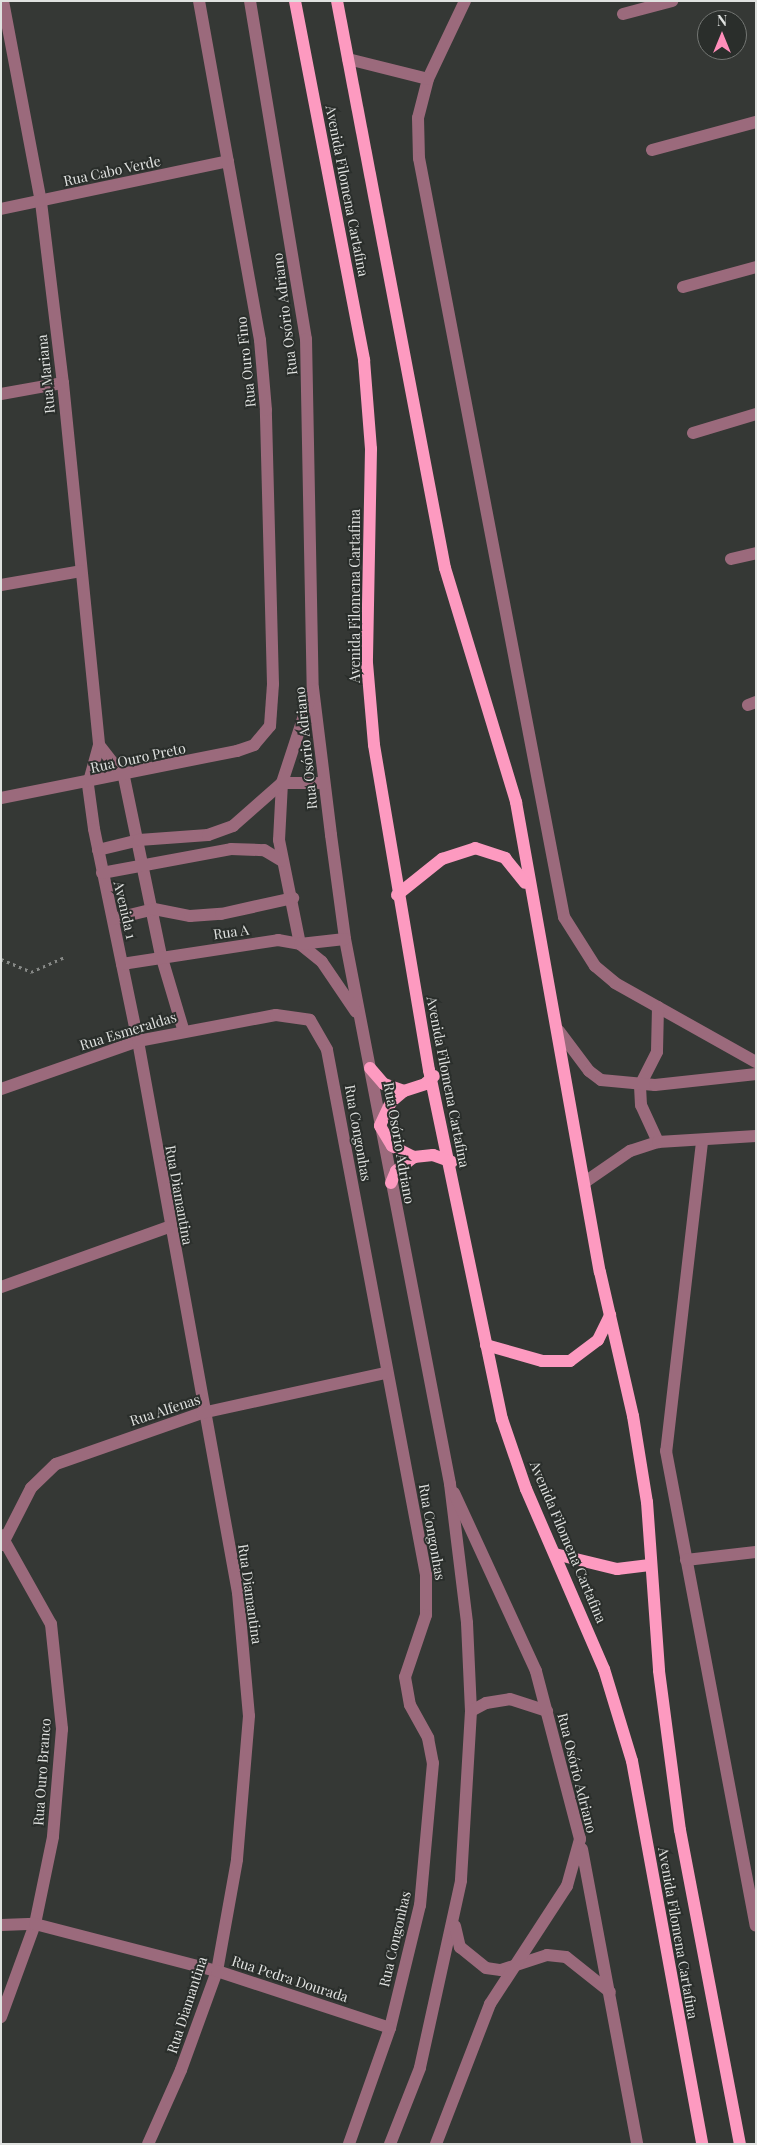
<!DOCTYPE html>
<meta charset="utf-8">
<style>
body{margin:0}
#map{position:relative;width:757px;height:2145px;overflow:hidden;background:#353835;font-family:"Playfair Display",serif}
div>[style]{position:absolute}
.path>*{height:3px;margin-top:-1.5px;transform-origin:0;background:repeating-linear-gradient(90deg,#878987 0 2.5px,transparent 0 6.5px)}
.minor>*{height:12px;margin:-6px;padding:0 6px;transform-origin:6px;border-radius:6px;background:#9b6a7c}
.major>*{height:12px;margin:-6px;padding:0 6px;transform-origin:6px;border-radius:6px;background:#fd9ac0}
span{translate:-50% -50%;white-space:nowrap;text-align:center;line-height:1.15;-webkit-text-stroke:4px #2a2e2b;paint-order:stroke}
.street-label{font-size:14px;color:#e0e2e0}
.frame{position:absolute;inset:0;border:2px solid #e0e2e0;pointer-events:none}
.north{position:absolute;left:697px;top:10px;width:50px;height:50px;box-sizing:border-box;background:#2a2e2b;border:1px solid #737673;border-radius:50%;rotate:0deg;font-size:14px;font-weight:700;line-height:20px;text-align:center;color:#e0e2e0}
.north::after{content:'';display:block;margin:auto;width:18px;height:22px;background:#ff8eba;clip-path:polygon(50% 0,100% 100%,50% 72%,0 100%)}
</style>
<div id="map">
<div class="path">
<div style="left:1px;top:959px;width:33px;rotate:23deg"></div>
<div style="left:31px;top:972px;width:36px;rotate:-24deg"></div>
</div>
<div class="minor">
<div style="left:3px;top:1px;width:205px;rotate:79.3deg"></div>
<div style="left:41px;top:202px;width:182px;rotate:83.1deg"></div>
<div style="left:63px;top:383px;width:364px;rotate:84.3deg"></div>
<div style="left:99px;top:745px;width:41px;rotate:105.4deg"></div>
<div style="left:88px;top:785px;width:44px;rotate:82.2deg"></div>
<div style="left:94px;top:829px;width:217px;rotate:78.3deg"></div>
<div style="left:138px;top:1041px;width:561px;rotate:79.73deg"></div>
<div style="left:238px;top:1593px;width:123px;rotate:84.9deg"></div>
<div style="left:249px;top:1716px;width:144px;rotate:94.8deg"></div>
<div style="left:237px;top:1860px;width:113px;rotate:100.2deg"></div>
<div style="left:217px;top:1971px;width:105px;rotate:110deg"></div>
<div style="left:181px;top:2070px;width:81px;rotate:114deg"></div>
<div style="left:250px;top:1px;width:343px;rotate:80.6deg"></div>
<div style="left:306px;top:339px;width:349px;rotate:88.9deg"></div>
<div style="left:313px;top:688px;width:148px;rotate:83deg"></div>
<div style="left:331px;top:835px;width:105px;rotate:82.3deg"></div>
<div style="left:345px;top:939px;width:555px;rotate:79.09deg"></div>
<div style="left:450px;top:1484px;width:140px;rotate:83deg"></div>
<div style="left:467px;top:1623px;width:88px;rotate:87.4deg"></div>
<div style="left:471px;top:1711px;width:170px;rotate:93.4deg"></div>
<div style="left:461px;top:1881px;width:191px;rotate:102.4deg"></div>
<div style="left:420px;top:2068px;width:82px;rotate:111.5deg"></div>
<div style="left:465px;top:1px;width:86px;rotate:115.4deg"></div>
<div style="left:428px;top:79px;width:40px;rotate:104.4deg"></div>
<div style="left:418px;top:118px;width:40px;rotate:88.6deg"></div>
<div style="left:419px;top:158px;width:773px;rotate:79.18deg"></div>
<div style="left:564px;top:917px;width:58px;rotate:57.7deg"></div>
<div style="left:595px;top:966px;width:26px;rotate:40deg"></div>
<div style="left:615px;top:983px;width:162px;rotate:29.3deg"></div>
<div style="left:623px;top:14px;width:51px;rotate:-14.9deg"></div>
<div style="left:348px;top:59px;width:82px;rotate:14deg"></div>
<div style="left:652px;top:150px;width:108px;rotate:-15.1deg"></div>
<div style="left:1px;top:209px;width:232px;rotate:-11.9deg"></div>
<div style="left:683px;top:287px;width:76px;rotate:-15.3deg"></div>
<div style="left:1px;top:394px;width:63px;rotate:-10.1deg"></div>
<div style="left:693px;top:433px;width:66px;rotate:-16.8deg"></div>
<div style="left:731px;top:559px;width:26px;rotate:-13deg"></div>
<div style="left:1px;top:585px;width:81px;rotate:-9.9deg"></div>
<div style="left:312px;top:691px;width:97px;rotate:108.1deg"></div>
<div style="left:282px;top:783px;width:57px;rotate:93deg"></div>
<div style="left:279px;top:840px;width:106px;rotate:78.6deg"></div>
<div style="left:300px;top:944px;width:28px;rotate:39deg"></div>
<div style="left:322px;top:962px;width:60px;rotate:55.8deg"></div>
<div style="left:748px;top:705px;width:9px;rotate:-21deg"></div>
<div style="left:99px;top:745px;width:41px;rotate:52deg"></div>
<div style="left:124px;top:777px;width:182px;rotate:78.3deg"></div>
<div style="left:161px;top:955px;width:77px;rotate:73.4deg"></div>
<div style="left:1px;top:798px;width:241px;rotate:-11.3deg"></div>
<div style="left:237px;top:751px;width:18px;rotate:-19deg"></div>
<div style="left:254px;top:745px;width:25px;rotate:-50deg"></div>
<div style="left:270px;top:726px;width:42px;rotate:-85.9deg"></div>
<div style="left:273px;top:684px;width:274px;rotate:-91.5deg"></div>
<div style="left:266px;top:410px;width:70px;rotate:-94.9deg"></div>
<div style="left:260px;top:340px;width:344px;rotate:-100.2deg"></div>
<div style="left:98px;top:850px;width:42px;rotate:-13.7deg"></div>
<div style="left:139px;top:840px;width:69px;rotate:-4.1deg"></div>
<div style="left:208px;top:835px;width:27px;rotate:-20deg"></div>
<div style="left:233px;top:826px;width:65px;rotate:-41.3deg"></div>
<div style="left:282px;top:783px;width:42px"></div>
<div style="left:102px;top:873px;width:131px;rotate:-10.5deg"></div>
<div style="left:231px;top:849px;width:33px;rotate:2deg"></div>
<div style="left:264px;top:850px;width:21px;rotate:31deg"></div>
<div style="left:113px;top:919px;width:42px;rotate:-13.7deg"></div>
<div style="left:154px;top:909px;width:37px;rotate:11deg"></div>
<div style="left:190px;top:916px;width:31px;rotate:-4deg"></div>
<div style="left:221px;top:914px;width:74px;rotate:-12.5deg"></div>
<div style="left:122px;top:964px;width:158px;rotate:-8.7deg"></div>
<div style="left:278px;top:940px;width:22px;rotate:10deg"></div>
<div style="left:300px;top:944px;width:45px;rotate:-6.3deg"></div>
<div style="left:658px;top:1007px;width:45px;rotate:91.3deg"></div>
<div style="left:657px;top:1052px;width:38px;rotate:117deg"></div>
<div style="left:640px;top:1086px;width:19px;rotate:87deg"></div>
<div style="left:641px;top:1105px;width:41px;rotate:65.3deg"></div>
<div style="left:559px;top:1031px;width:50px;rotate:53.1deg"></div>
<div style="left:589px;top:1071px;width:15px;rotate:37deg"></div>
<div style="left:601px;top:1080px;width:54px;rotate:5.3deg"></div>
<div style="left:655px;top:1085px;width:102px;rotate:-6.2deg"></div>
<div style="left:1px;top:1089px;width:145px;rotate:-19.3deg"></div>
<div style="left:138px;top:1041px;width:140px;rotate:-10.7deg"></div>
<div style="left:276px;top:1015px;width:34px;rotate:8deg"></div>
<div style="left:310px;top:1020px;width:34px;rotate:60deg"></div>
<div style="left:327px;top:1050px;width:534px;rotate:79.32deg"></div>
<div style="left:426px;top:1575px;width:40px;rotate:90deg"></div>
<div style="left:426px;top:1615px;width:65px;rotate:108.7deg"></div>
<div style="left:405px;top:1677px;width:28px;rotate:80deg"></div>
<div style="left:410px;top:1705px;width:38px;rotate:61deg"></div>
<div style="left:428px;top:1738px;width:25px;rotate:79deg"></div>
<div style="left:433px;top:1763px;width:143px;rotate:95.2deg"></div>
<div style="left:420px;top:1905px;width:127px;rotate:103.7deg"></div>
<div style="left:390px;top:2028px;width:123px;rotate:109.5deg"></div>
<div style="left:702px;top:1142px;width:311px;rotate:96.6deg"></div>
<div style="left:666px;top:1451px;width:483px;rotate:79.3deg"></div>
<div style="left:585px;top:1182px;width:55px;rotate:-34.6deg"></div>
<div style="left:630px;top:1151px;width:29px;rotate:-18deg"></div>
<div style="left:658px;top:1142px;width:98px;rotate:-3.5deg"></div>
<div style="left:1px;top:1287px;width:178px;rotate:-19.7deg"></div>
<div style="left:1px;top:1535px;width:102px;rotate:60.7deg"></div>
<div style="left:51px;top:1624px;width:106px;rotate:84deg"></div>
<div style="left:62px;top:1729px;width:108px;rotate:94.8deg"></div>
<div style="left:53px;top:1837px;width:89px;rotate:101.7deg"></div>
<div style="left:35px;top:1924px;width:99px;rotate:110.1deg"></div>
<div style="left:2px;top:1545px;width:64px;rotate:-63deg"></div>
<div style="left:31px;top:1488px;width:35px;rotate:-44deg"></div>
<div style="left:56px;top:1464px;width:155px;rotate:-19.3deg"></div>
<div style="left:202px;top:1413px;width:188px;rotate:-12.3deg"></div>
<div style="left:686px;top:1560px;width:70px;rotate:-6.5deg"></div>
<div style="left:471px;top:1711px;width:17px;rotate:-28deg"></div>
<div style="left:486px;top:1703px;width:24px;rotate:-9deg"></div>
<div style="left:510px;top:1699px;width:39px;rotate:18deg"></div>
<div style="left:582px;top:1849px;width:300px;rotate:79.4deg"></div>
<div style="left:1px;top:1925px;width:34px;rotate:-2deg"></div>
<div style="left:35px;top:1924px;width:188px;rotate:14.5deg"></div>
<div style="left:217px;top:1971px;width:182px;rotate:18.2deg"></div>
<div style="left:455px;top:1926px;width:22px;rotate:77deg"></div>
<div style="left:460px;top:1947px;width:33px;rotate:39deg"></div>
<div style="left:486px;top:1968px;width:15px;rotate:8deg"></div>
<div style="left:501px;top:1970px;width:48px;rotate:-18.1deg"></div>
<div style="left:547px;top:1955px;width:19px;rotate:6deg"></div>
<div style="left:566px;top:1957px;width:56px;rotate:38.5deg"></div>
<div style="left:436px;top:2144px;width:150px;rotate:-68.9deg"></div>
<div style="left:490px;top:2004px;width:141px;rotate:-56.9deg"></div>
<div style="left:567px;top:1886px;width:49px;rotate:-74.5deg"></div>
<div style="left:580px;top:1839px;width:174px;rotate:-104.7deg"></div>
<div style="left:536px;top:1671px;width:196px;rotate:-114.7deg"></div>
</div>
<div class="major">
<div style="left:295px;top:1px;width:366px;rotate:79.1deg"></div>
<div style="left:364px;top:360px;width:89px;rotate:85.5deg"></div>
<div style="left:371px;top:449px;width:214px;rotate:91.1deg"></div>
<div style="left:367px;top:663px;width:82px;rotate:85.1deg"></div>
<div style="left:374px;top:745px;width:330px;rotate:80.4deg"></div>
<div style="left:429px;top:1070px;width:357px;rotate:78.2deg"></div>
<div style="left:502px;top:1419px;width:74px;rotate:71.1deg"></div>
<div style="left:526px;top:1489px;width:196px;rotate:66.6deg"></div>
<div style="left:604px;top:1669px;width:96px;rotate:73.1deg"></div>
<div style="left:632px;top:1761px;width:389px;rotate:79.6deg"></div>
<div style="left:337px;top:1px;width:577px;rotate:79.22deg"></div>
<div style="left:445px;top:568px;width:245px;rotate:73.1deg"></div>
<div style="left:516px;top:802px;width:477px;rotate:79.9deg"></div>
<div style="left:600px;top:1272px;width:148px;rotate:77.1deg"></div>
<div style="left:633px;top:1416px;width:87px;rotate:80.8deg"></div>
<div style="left:647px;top:1502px;width:169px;rotate:85.9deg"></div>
<div style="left:659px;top:1671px;width:160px;rotate:82.5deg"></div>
<div style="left:680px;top:1830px;width:320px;rotate:79.2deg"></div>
<div style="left:397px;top:895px;width:58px;rotate:-38.7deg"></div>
<div style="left:442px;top:859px;width:35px;rotate:-18deg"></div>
<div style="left:475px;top:848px;width:32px;rotate:18deg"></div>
<div style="left:505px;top:858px;width:32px;rotate:51deg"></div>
<div style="left:370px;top:1068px;width:21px;rotate:49deg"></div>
<div style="left:384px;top:1084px;width:21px;rotate:19deg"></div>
<div style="left:404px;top:1091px;width:22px;rotate:-18deg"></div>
<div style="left:425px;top:1084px;width:12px;rotate:-42deg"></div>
<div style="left:404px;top:1091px;width:17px;rotate:140deg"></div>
<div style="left:391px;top:1102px;width:26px;rotate:115deg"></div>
<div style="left:380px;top:1126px;width:23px;rotate:59deg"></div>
<div style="left:392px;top:1146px;width:25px;rotate:27deg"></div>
<div style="left:391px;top:1183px;width:13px;rotate:-67deg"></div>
<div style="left:396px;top:1171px;width:23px;rotate:-38deg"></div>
<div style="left:414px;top:1157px;width:19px;rotate:-6deg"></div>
<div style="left:433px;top:1155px;width:20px;rotate:20deg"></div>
<div style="left:486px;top:1345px;width:58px;rotate:15.9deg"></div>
<div style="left:542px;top:1361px;width:28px"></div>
<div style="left:570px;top:1361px;width:35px;rotate:-37deg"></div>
<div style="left:598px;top:1340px;width:28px;rotate:-64deg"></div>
<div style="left:555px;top:1554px;width:64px;rotate:13.6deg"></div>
<div style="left:617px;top:1569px;width:33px;rotate:-7deg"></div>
</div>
<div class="street-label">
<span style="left:112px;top:171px;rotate:-12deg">Rua Cabo Verde</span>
<span style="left:347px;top:191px;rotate:79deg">Avenida Filomena Cartafina</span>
<span style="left:285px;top:314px;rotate:-97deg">Rua Osório Adriano</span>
<span style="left:246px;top:362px;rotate:-96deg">Rua Ouro Fino</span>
<span style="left:46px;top:374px;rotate:-96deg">Rua Mariana</span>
<span style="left:355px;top:596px;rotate:-90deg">Avenida Filomena Cartafina</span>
<span style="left:306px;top:748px;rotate:-96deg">Rua Osório Adriano</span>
<span style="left:138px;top:758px;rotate:-12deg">Rua Ouro Preto</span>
<span style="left:125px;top:910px;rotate:77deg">Avenida 1</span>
<span style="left:231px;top:932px;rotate:-8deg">Rua A</span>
<span style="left:128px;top:1031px;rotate:-17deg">Rua Esmeraldas</span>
<span style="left:448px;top:1082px;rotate:79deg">Avenida Filomena Cartafina</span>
<span style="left:358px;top:1133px;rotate:80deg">Rua Congonhas</span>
<span style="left:399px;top:1143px;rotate:80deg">Rua Osório Adriano</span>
<span style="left:179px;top:1195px;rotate:80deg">Rua Diamantina</span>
<span style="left:165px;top:1410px;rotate:-18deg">Rua Alfenas</span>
<span style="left:432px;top:1532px;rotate:80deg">Rua Congonhas</span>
<span style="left:568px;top:1542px;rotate:67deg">Avenida Filomena Cartafina</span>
<span style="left:250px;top:1594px;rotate:82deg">Rua Diamantina</span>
<span style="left:42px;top:1772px;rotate:-86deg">Rua Ouro Branco</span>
<span style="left:577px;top:1773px;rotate:76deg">Rua Osório Adriano</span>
<span style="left:678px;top:1933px;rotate:80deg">Avenida Filomena Cartafina</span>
<span style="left:395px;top:1939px;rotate:-77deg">Rua Congonhas</span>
<span style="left:290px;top:1979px;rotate:18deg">Rua Pedra Dourada</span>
<span style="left:187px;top:2005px;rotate:-72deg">Rua Diamantina</span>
</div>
<div class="frame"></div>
<div class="north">N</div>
</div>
